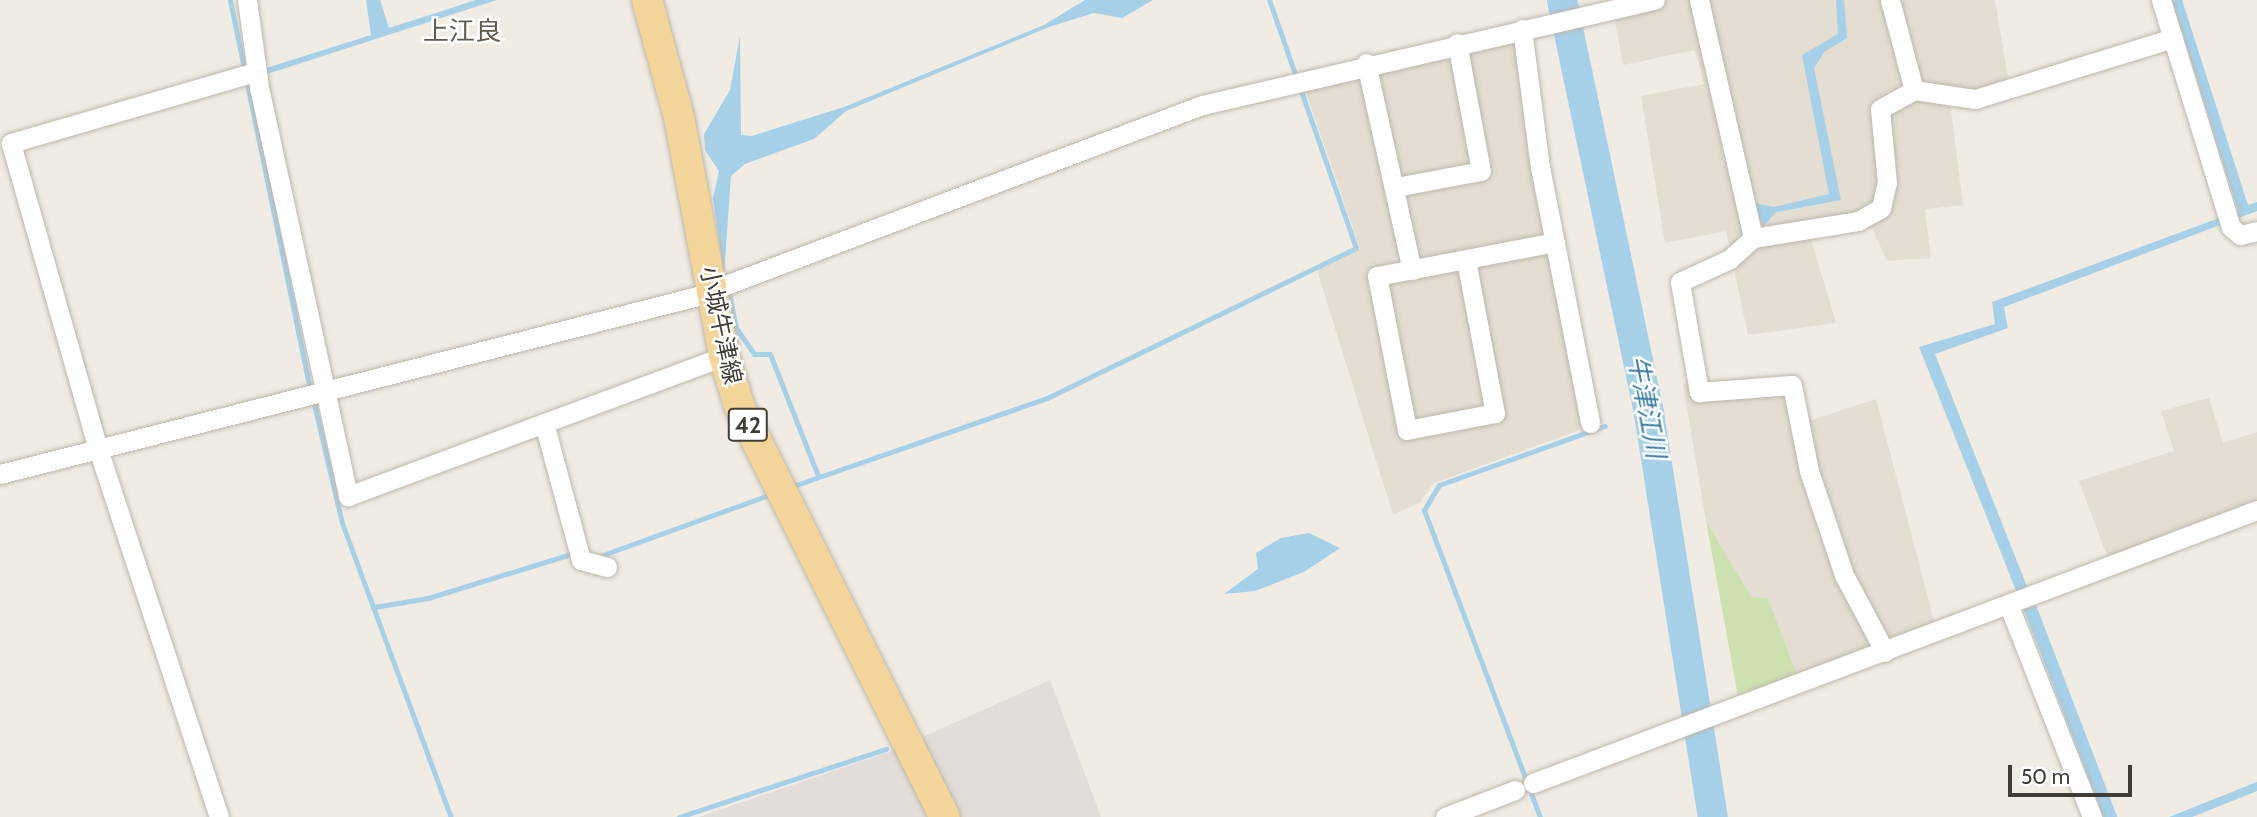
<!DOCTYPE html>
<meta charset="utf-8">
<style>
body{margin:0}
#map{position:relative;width:2257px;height:817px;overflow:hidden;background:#f0ece4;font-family:Cabin,"Noto Sans JP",sans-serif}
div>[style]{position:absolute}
.residential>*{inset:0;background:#e3ddd2}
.industrial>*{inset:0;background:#e2ddd9}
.green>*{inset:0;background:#cde1b0}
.water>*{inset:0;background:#a5d0e8;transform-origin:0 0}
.stream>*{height:5px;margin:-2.5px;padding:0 2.5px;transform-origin:2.5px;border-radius:2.5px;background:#a5d0e8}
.river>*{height:30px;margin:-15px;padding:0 15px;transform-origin:15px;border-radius:15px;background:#a5d0e8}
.roads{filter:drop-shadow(0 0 2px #bdb6aa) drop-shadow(0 0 2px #bdb6aa)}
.street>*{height:19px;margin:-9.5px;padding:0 9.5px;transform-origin:9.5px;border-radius:9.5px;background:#fff}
.primary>*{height:30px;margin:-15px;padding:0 15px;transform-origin:15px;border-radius:15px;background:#f4d599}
span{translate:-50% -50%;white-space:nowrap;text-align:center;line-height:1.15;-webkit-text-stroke:5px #fff;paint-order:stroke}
.shield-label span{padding:2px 5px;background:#fff;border:2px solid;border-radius:5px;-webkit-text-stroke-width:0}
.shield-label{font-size:23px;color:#413c34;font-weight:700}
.street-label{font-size:24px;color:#413c34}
.neighbourhood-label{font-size:26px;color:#63594d}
.water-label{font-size:26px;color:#397ba2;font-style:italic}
.scale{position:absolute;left:2008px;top:765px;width:124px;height:32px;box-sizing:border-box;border:4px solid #413c34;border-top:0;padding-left:9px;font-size:21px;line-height:24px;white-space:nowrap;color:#413c34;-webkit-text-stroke:5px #fff;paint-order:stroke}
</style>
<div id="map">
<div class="residential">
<div style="clip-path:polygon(1611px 0,1995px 0,2011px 95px,1950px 102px,1963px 205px,1925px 209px,1931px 258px,1887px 261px,1872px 228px,1809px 232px,1836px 323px,1748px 335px,1726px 231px,1665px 243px,1641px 96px,1704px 84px,1695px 50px,1623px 65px)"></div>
<div style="clip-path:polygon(1511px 38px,1528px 69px,1596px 424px,1434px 483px,1420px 502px,1393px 515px,1317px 270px,1360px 249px,1302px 81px)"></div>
<div style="clip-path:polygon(1793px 377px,1806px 422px,1876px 399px,1938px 636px,1802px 688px,1706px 521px,1683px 384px)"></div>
<div style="clip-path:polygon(2209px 398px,2223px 443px,2257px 432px,2257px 516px,2113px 572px,2079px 481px,2174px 451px,2161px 411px)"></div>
</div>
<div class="industrial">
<div style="clip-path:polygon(1050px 680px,1101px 817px,699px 817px,889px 752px)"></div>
</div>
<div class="green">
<div style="clip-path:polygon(1706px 521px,1751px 597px,1768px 599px,1802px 688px,1741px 713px)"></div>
</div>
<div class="water">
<div style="clip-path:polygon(366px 0,380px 0,389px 28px,476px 0,497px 0,264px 75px,263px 69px,371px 35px)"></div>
<div style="clip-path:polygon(1085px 0,1153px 0,1122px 18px,1094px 13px,1049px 27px,846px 111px,814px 139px,745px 164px,731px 176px,724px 275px,713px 198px,719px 171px,705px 150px,704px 134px,730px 90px,740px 36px,741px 135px,752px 136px,844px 107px,1044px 25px)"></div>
<div style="clip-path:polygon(1836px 0,1844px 0,1847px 38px,1824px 52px,1814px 68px,1841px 200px,1776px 212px,1764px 226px,1750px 202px,1774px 207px,1829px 194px,1802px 55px,1838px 34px)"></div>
<div style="clip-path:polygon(2172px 0,2182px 0,2248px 205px,2257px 202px,2257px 211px,2004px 307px,2008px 328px,1935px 354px,2028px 589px,2017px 593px,1919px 347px,1995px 324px,1992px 302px,2238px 211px)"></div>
<div style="clip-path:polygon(1309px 533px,1340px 548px,1304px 572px,1255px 591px,1224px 594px,1258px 569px,1256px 553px,1281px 538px)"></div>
<div style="left:2036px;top:605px;width:228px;height:13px;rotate:69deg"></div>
<div style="clip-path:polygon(2257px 782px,2257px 791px,2192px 817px,2169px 817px)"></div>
</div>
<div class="stream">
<div style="left:230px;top:0;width:398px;rotate:78.4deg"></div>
<div style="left:728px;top:288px;width:41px;rotate:78.7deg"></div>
<div style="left:736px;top:328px;width:32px;rotate:55deg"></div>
<div style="left:754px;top:354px;width:16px"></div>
<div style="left:770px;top:354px;width:131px;rotate:68.5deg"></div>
<div style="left:313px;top:400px;width:126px;rotate:76.7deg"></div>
<div style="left:342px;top:523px;width:314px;rotate:69.7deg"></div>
<div style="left:793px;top:486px;width:269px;rotate:-19.1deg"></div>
<div style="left:1047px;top:398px;width:343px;rotate:-25.9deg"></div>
<div style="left:1356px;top:248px;width:263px;rotate:-109.3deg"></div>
<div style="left:600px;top:556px;width:177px;rotate:-19.9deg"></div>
<div style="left:374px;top:607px;width:55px;rotate:-9.5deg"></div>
<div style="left:428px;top:598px;width:153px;rotate:-17.1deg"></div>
<div style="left:679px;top:817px;width:218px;rotate:-18.2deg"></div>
<div style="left:1540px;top:817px;width:328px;rotate:-110.7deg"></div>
<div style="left:1424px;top:510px;width:29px;rotate:-59deg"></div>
<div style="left:1439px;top:485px;width:176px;rotate:-19.6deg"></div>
</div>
<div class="river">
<div style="left:1562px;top:0;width:423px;rotate:78.1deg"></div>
<div style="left:1649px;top:414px;width:408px;rotate:81deg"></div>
</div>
<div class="roads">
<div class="street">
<div style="left:247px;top:0;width:88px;rotate:82.1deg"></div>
<div style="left:259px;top:87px;width:419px;rotate:77.7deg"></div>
<div style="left:348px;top:496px;width:401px;rotate:-20.4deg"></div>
<div style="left:1699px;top:0;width:244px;rotate:77.2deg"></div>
<div style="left:1753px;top:238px;width:31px;rotate:138deg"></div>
<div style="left:1730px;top:259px;width:55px;rotate:155.3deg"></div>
<div style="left:1680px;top:282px;width:112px;rotate:80.2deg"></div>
<div style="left:1699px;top:392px;width:93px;rotate:-4.3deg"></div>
<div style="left:1792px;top:385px;width:88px;rotate:78.8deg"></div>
<div style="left:1809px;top:471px;width:110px;rotate:71.4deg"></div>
<div style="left:1844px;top:575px;width:87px;rotate:62deg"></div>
<div style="left:1890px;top:0;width:93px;rotate:75.1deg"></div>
<div style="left:1914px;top:90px;width:62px;rotate:8.4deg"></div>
<div style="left:1975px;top:99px;width:207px;rotate:-17.1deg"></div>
<div style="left:2161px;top:0;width:238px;rotate:72.9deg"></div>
<div style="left:2231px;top:227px;width:12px;rotate:42deg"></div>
<div style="left:2240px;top:235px;width:17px;rotate:-13deg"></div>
<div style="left:1522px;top:29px;width:139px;rotate:82.6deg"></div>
<div style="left:1540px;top:167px;width:261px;rotate:78.9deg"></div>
<div style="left:1366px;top:63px;width:212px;rotate:77.5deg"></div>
<div style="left:1396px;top:187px;width:86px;rotate:-10.7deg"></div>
<div style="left:1481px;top:171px;width:130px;rotate:-100.6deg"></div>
<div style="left:1753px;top:238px;width:106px;rotate:-9.2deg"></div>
<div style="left:1858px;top:221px;width:26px;rotate:-29deg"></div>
<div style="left:1881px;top:208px;width:26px;rotate:-77deg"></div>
<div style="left:1887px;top:183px;width:74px;rotate:-95.4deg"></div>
<div style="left:1880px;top:109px;width:39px;rotate:-29deg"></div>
<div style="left:1466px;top:260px;width:156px;rotate:79.3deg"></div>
<div style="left:1495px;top:413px;width:90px;rotate:169.1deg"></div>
<div style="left:1407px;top:430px;width:157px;rotate:-101deg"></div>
<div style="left:1377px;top:276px;width:181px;rotate:-10.8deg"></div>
<div style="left:544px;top:423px;width:142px;rotate:74.9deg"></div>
<div style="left:581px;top:560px;width:27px;rotate:15deg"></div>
<div style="left:0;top:474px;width:716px;rotate:-14.31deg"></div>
<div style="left:694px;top:297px;width:543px;rotate:-20.7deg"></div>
<div style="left:1202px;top:105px;width:465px;rotate:-13.1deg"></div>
<div style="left:2009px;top:606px;width:227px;rotate:68.5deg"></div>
<div style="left:1533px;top:783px;width:774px;rotate:-20.66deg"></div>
<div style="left:219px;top:817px;width:387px;rotate:-108.2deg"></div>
<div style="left:98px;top:449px;width:318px;rotate:-105.9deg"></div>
<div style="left:11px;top:143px;width:255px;rotate:-16.2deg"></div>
<div style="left:1445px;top:817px;width:75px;rotate:-21.1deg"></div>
</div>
<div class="primary">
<div style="left:647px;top:0;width:121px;rotate:74.7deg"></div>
<div style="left:679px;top:117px;width:243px;rotate:79.3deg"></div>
<div style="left:724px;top:356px;width:54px;rotate:72.9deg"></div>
<div style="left:740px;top:408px;width:457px;rotate:63.4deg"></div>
</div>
</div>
<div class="shield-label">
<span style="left:748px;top:425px">42</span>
</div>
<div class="street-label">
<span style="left:721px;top:325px;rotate:78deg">小城牛津線</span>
</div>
<div class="neighbourhood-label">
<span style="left:462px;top:32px">上江良</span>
</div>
<div class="water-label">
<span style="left:1646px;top:407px;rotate:79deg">牛津江川</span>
</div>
<div class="scale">50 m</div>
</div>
